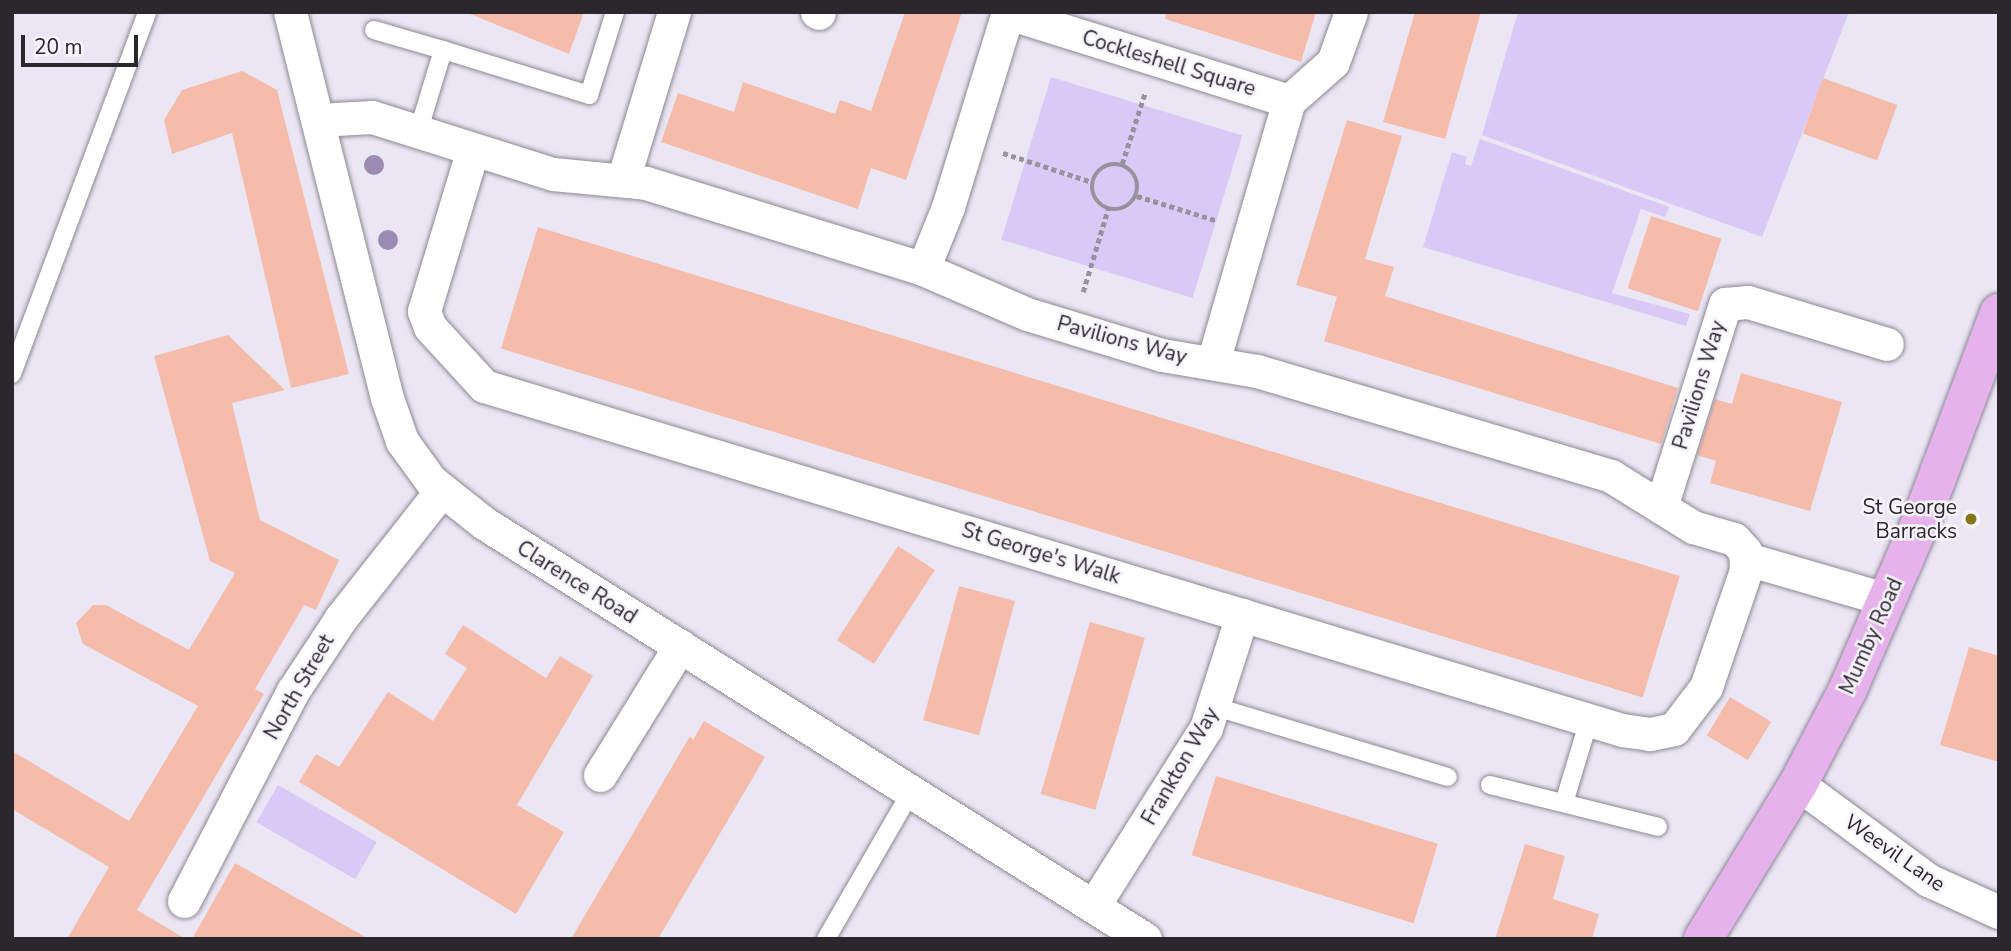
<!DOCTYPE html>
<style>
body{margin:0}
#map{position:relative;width:2011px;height:951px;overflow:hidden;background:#ebe6f4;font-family:"Nunito Sans",sans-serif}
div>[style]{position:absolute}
.green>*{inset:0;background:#d9c9f7;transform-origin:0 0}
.building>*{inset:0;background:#f6bcab;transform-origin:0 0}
.path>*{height:4.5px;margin-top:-2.25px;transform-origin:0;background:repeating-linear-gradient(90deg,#96939d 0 5px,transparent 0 8.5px)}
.path>.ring{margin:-2.25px;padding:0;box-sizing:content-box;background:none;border:4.5px solid #96939d;border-radius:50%}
.roads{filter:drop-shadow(0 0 2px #8c8895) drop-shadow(0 0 2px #8c8895)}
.lane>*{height:18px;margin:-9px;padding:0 9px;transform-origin:9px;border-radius:9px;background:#fff}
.street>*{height:33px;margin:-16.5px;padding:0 16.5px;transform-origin:16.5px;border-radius:16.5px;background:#fff}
.primary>*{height:38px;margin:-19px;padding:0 19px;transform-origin:19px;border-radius:19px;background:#e6b2eb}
.trees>*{width:20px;height:20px;margin:-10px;border-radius:50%;background:#9c8cb4}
.dots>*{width:19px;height:19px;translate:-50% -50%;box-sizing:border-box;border:4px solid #f7f4fd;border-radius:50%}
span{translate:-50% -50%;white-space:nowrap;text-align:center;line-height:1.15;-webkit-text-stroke:5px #f7f4fd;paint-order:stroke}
.street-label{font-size:21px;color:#2a282d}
.poi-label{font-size:21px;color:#2a282d}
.right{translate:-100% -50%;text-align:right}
.frame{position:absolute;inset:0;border:14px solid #2a282d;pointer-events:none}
.scale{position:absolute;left:21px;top:35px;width:117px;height:32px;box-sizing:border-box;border:4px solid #2a282d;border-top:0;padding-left:9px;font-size:21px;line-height:24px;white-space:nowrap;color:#2a282d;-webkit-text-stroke:5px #f7f4fd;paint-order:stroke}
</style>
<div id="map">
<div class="green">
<div style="clip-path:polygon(1518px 12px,1849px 12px,1762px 237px,1482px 135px)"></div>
<div style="left:1051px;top:77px;width:200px;height:170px;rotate:17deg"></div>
<div style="clip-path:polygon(1480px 139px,1669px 207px,1665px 217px,1641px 209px,1612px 293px,1690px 314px,1686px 326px,1423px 247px,1452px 152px,1467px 157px,1465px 164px,1471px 166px)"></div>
<div style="left:278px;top:785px;width:114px;height:43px;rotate:30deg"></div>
</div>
<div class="building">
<div style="clip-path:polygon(465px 12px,584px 12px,569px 54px)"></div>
<div style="clip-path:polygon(905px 12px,962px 12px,906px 180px,871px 168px,858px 209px,661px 142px,678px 93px,734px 112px,743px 82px,835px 114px,840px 100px,871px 111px)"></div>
<div style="clip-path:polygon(1166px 12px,1316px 12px,1301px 62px,1165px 19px)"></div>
<div style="clip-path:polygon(1415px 12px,1481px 12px,1445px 139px,1383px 122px)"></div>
<div style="clip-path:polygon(242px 71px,277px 90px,349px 374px,291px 388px,232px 133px,172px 154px,164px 120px,182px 90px)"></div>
<div style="left:1823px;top:78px;width:79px;height:59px;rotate:20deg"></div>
<div style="clip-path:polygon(1347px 120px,1402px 136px,1365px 259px,1394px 267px,1385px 296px,1678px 388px,1661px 444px,1324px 341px,1337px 297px,1296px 285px)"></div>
<div style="left:1651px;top:216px;width:74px;height:76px;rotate:18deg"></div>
<div style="left:538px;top:227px;width:1194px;height:127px;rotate:17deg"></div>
<div style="clip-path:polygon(228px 335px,285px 390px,232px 403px,260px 520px,339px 560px,316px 610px,304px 605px,255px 689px,264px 694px,137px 910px,186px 939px,67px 939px,109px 867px,12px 809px,12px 751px,129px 821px,198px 706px,83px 644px,76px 623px,93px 605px,106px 605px,189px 650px,235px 573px,210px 561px,154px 356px)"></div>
<div style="clip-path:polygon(1741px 373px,1842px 402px,1810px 511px,1710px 483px,1716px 461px,1697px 455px,1715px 399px,1732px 404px)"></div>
<div style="left:898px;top:546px;width:44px;height:112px;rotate:33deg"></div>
<div style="left:959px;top:586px;width:58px;height:139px;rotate:15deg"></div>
<div style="left:1090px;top:622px;width:57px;height:179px;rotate:16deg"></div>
<div style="clip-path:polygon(463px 625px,546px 678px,560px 656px,593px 676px,517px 805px,564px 832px,516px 914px,299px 782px,316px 754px,339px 767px,388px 692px,433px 721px,467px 668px,445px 654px)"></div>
<div style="clip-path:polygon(1969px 647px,1999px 656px,1999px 762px,1940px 745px)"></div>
<div style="left:1730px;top:697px;width:48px;height:45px;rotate:31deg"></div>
<div style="clip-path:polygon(704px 721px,765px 757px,658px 939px,571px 939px,690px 736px,693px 740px)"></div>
<div style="left:1216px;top:776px;width:232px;height:83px;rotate:17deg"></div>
<div style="clip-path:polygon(1525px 844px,1565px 856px,1553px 899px,1599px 914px,1592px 939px,1495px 939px)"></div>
<div style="clip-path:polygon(235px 863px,369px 939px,192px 939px)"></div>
</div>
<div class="path">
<div style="left:1003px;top:153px;width:94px;rotate:18deg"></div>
<div class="ring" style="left:1092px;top:164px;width:41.5px;height:41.5px"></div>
<div style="left:1122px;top:164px;width:75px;rotate:-72.1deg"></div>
<div style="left:1137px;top:196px;width:82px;rotate:17.1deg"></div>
<div style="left:1083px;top:292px;width:87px;rotate:-73.2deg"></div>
</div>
<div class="roads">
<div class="lane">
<div style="left:374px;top:30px;width:72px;rotate:16.2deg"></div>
<div style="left:418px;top:132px;width:86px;rotate:-73deg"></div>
<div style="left:443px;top:50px;width:153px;rotate:17.1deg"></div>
<div style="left:589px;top:95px;width:87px;rotate:-72.6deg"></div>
<div style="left:12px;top:374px;width:386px;rotate:-69.5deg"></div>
<div style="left:1216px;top:707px;width:242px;rotate:16.8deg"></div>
<div style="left:1490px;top:785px;width:173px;rotate:14deg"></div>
<div style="left:1564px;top:803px;width:87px;rotate:-73.2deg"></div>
<div style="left:826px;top:939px;width:172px;rotate:-60deg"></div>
</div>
<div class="street">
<div style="left:290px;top:12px;width:398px;rotate:75.9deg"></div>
<div style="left:387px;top:398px;width:46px;rotate:70.8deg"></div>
<div style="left:402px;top:441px;width:49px;rotate:54.1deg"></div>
<div style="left:431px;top:481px;width:68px;rotate:38.4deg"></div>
<div style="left:484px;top:523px;width:781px;rotate:32.18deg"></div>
<div style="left:817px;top:12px;width:2px;rotate:27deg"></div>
<div style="left:1008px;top:13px;width:294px;rotate:17.4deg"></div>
<div style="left:318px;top:120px;width:54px;rotate:-3.2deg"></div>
<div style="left:372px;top:117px;width:190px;rotate:17.5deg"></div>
<div style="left:553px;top:174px;width:93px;rotate:5.5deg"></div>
<div style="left:646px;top:183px;width:290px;rotate:17.2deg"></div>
<div style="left:923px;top:269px;width:113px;rotate:23.4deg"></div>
<div style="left:1027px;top:314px;width:141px;rotate:16.9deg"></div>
<div style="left:1162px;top:355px;width:96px;rotate:9.6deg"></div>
<div style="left:1257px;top:371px;width:369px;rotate:16.5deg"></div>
<div style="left:1611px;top:476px;width:97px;rotate:31.9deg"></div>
<div style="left:1693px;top:527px;width:43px;rotate:16.3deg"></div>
<div style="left:1734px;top:539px;width:16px;rotate:47deg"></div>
<div style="left:1745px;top:551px;width:19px;rotate:87deg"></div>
<div style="left:1746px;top:570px;width:124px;rotate:108.9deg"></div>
<div style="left:1706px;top:687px;width:53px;rotate:127.3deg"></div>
<div style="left:1674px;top:729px;width:25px;rotate:168deg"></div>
<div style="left:1650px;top:734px;width:28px;rotate:-172deg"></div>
<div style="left:1622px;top:730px;width:1189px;rotate:-163.18deg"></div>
<div style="left:484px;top:386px;width:80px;rotate:-132.5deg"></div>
<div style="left:430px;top:327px;width:17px;rotate:-111deg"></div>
<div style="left:424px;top:311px;width:169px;rotate:-73.2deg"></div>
<div style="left:623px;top:180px;width:176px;rotate:-73.1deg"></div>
<div style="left:923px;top:269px;width:67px;rotate:-68deg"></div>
<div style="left:948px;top:207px;width:204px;rotate:-72.9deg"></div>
<div style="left:1213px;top:362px;width:272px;rotate:-73.8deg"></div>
<div style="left:1289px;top:101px;width:59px;rotate:-41.6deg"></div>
<div style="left:1333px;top:62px;width:53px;rotate:-70.2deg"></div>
<div style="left:1661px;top:507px;width:213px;rotate:-72.5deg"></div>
<div style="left:1725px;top:304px;width:23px;rotate:-5deg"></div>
<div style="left:1748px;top:302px;width:145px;rotate:16.8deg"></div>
<div style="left:1747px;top:559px;width:147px;rotate:16.2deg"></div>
<div style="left:600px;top:775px;width:152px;rotate:-58.2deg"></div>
<div style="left:1798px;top:784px;width:162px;rotate:36.4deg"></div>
<div style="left:1928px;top:880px;width:78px;rotate:24.3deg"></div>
<div style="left:184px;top:901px;width:237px;rotate:-62.6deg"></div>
<div style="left:293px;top:691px;width:87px;rotate:-56.7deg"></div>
<div style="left:341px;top:618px;width:162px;rotate:-51.8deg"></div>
<div style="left:1094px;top:905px;width:209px;rotate:-57.7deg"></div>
<div style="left:1206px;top:728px;width:119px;rotate:-72.3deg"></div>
</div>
<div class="primary">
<div style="left:1703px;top:939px;width:182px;rotate:-58.5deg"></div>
<div style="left:1798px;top:784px;width:107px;rotate:-62.2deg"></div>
<div style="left:1848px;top:689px;width:178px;rotate:-66.5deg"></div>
<div style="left:1919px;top:526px;width:228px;rotate:-69.4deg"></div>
</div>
</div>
<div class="trees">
<div style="left:374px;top:165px"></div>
<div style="left:388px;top:240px"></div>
</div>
<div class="dots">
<div style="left:1971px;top:519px;background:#87761a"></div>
</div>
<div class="street-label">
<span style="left:1169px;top:63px;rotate:17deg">Cockleshell Square</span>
<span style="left:1122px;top:340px;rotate:15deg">Pavilions Way</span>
<span style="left:1699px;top:385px;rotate:-73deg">Pavilions Way</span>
<span style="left:1041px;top:553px;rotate:17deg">St George's Walk</span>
<span style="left:577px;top:582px;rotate:32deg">Clarence Road</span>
<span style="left:1871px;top:636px;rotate:-66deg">Mumby Road</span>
<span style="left:299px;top:687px;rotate:-60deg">North Street</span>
<span style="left:1180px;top:766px;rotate:-60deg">Frankton Way</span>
<span style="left:1895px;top:853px;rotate:35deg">Weevil Lane</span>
</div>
<div class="poi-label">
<span class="right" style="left:1957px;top:519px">St George<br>Barracks</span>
</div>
<div class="frame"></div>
<div class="scale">20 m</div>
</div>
